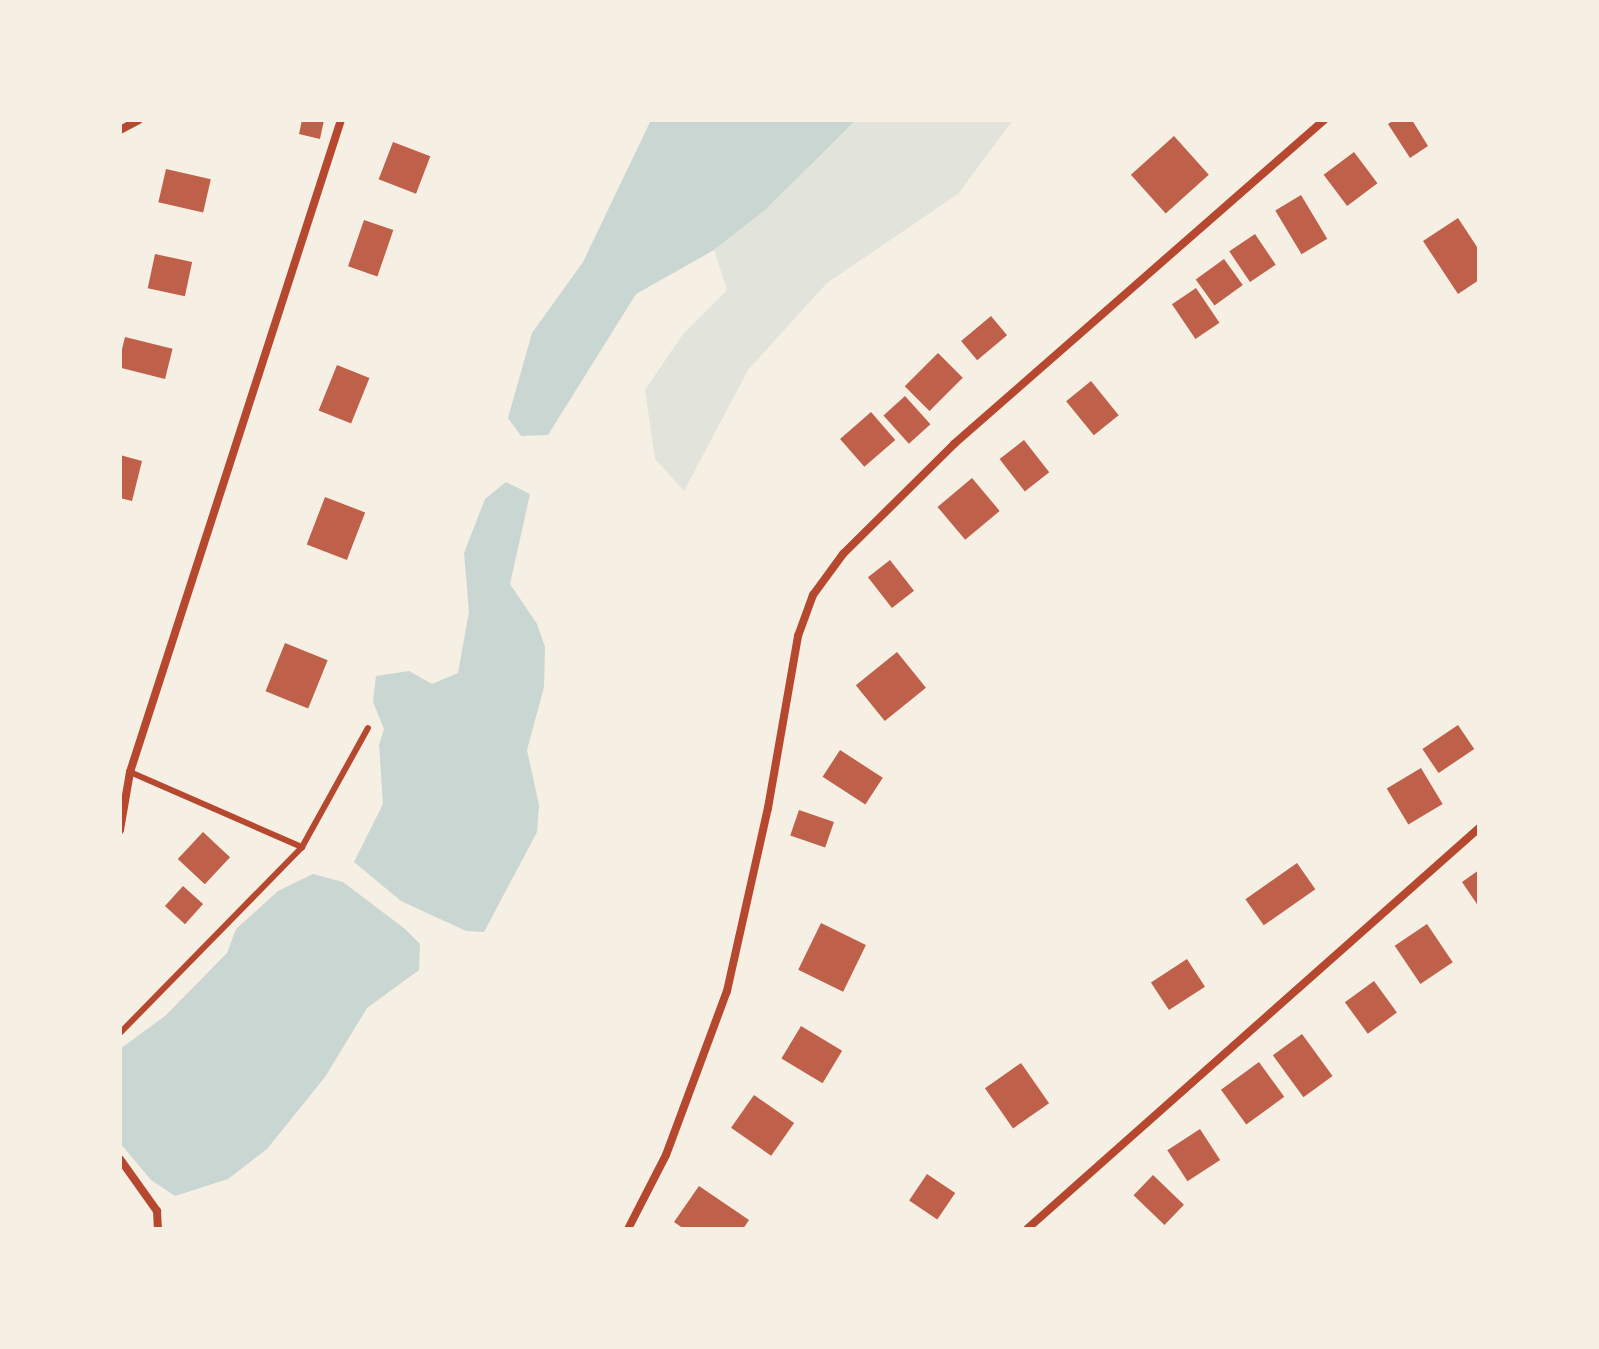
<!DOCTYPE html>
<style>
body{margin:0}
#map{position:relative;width:1599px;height:1349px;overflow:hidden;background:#f6efe4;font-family:"Alegreya Sans",sans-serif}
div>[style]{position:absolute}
.green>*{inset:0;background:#e2e4dc}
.water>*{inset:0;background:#c9d6d2}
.building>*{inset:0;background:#bf614a;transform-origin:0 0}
.service>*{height:6px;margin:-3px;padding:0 3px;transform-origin:3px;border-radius:3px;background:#b5482f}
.minor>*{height:8px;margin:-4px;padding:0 4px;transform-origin:4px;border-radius:4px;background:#b5482f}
span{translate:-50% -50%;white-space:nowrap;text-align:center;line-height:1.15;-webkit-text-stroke:6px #f6efe4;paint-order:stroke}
.frame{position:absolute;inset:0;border:122px solid #f6efe4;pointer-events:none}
</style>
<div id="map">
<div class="green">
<div style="clip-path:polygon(856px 120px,1013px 120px,958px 194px,827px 283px,748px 370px,684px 491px,655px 459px,645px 390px,683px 334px,727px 290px,714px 250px,765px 210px)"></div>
</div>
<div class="water">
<div style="clip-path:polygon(651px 120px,856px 120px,765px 210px,714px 250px,636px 294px,548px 435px,521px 436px,508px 418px,532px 333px,583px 262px)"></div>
<div style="clip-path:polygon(506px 482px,530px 494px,510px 584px,537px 624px,545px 647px,544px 687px,527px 750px,539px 805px,537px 832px,484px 932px,466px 931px,401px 901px,354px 862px,383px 804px,379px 745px,384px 729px,373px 702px,376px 676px,409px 671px,432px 684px,458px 673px,469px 612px,464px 553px,485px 499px)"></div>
<div style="clip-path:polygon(313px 874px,343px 882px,405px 929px,420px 944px,419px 970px,367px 1008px,325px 1077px,267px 1149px,228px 1179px,175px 1196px,151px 1180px,120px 1143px,120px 1049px,165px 1016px,227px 953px,236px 929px,278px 891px)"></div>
</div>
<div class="building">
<div style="clip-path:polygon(302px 120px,324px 120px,320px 139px,299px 134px)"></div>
<div style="clip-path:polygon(1394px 120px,1412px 120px,1428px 146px,1410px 158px,1388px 124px)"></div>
<div style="left:1174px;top:136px;width:52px;height:58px;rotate:48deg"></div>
<div style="left:393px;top:142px;width:40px;height:40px;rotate:21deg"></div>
<div style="left:1354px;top:152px;width:39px;height:38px;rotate:53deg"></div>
<div style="left:166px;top:169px;width:46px;height:34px;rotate:13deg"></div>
<div style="left:1301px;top:195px;width:51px;height:30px;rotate:59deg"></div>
<div style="clip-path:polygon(1458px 218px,1479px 250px,1479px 280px,1458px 294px,1423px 241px)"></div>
<div style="left:364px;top:220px;width:31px;height:49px;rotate:19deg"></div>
<div style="left:1255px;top:234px;width:37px;height:31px;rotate:56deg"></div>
<div style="left:155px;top:254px;width:38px;height:35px;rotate:12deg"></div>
<div style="left:1224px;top:259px;width:32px;height:35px;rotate:54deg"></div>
<div style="left:1196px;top:288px;width:42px;height:29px;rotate:56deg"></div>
<div style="left:991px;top:316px;width:25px;height:39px;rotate:50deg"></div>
<div style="left:125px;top:337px;width:49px;height:31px;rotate:14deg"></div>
<div style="left:938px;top:353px;width:35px;height:47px;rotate:45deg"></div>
<div style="left:337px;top:365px;width:35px;height:49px;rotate:22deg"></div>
<div style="left:1091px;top:381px;width:44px;height:32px;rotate:51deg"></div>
<div style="left:905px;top:396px;width:38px;height:29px;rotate:48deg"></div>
<div style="left:871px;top:412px;width:37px;height:41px;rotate:49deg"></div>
<div style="left:1024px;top:440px;width:41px;height:31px;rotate:52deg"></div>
<div style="clip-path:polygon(120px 455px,142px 461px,132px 501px,120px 498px)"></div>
<div style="left:972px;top:478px;width:43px;height:45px;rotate:50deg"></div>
<div style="left:325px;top:497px;width:43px;height:51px;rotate:21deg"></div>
<div style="left:890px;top:560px;width:39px;height:28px;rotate:52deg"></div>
<div style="left:285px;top:643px;width:46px;height:52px;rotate:22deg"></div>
<div style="left:897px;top:652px;width:46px;height:53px;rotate:51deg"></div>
<div style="left:1458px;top:725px;width:29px;height:43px;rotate:56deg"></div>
<div style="left:840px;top:750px;width:51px;height:32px;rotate:33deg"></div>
<div style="left:1421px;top:768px;width:42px;height:40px;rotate:59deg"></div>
<div style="left:799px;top:810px;width:37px;height:27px;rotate:19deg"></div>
<div style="left:203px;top:832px;width:37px;height:37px;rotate:43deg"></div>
<div style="left:1297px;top:863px;width:32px;height:63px;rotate:55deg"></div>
<div style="clip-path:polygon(1479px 870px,1479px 907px,1462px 882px)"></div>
<div style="left:183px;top:886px;width:27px;height:27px;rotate:42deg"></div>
<div style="left:821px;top:923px;width:50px;height:52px;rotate:26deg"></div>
<div style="left:1427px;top:924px;width:46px;height:39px;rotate:56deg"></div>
<div style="left:1187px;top:959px;width:33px;height:43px;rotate:57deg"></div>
<div style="left:1374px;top:981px;width:39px;height:36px;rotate:54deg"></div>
<div style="left:801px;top:1026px;width:48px;height:38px;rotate:31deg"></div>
<div style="left:1302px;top:1034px;width:52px;height:36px;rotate:54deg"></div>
<div style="left:1259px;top:1062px;width:43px;height:47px;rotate:54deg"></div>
<div style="left:1021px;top:1063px;width:49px;height:44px;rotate:55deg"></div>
<div style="left:754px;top:1095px;width:49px;height:40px;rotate:35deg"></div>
<div style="left:1200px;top:1129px;width:37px;height:39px;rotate:57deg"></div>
<div style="left:927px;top:1174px;width:34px;height:32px;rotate:34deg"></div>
<div style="left:1153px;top:1175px;width:43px;height:28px;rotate:44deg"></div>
<div style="clip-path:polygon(699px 1186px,749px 1220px,743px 1229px,684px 1229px,674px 1222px)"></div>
</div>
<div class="service">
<div style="left:130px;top:772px;width:188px;rotate:23.6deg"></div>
<div style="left:302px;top:847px;width:136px;rotate:-61deg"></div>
<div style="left:120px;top:1033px;width:260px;rotate:-45.6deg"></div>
</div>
<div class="minor">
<div style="left:120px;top:130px;width:21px;rotate:-28deg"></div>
<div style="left:120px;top:830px;width:59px;rotate:-80.2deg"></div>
<div style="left:130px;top:772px;width:685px;rotate:-72.07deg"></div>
<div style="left:120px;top:1159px;width:64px;rotate:54.6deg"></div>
<div style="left:157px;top:1211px;width:18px;rotate:87deg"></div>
<div style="left:628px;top:1229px;width:83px;rotate:-62.8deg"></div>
<div style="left:666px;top:1155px;width:175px;rotate:-69.6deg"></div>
<div style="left:727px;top:991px;width:188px;rotate:-77.4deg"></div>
<div style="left:768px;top:808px;width:175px;rotate:-80.1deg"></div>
<div style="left:798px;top:636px;width:44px;rotate:-69.9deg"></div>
<div style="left:813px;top:595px;width:51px;rotate:-53.8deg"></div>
<div style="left:843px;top:554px;width:156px;rotate:-44.7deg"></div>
<div style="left:954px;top:444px;width:492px;rotate:-41.2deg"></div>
<div style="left:1027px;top:1229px;width:604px;rotate:-41.58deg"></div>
</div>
<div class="frame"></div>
</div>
